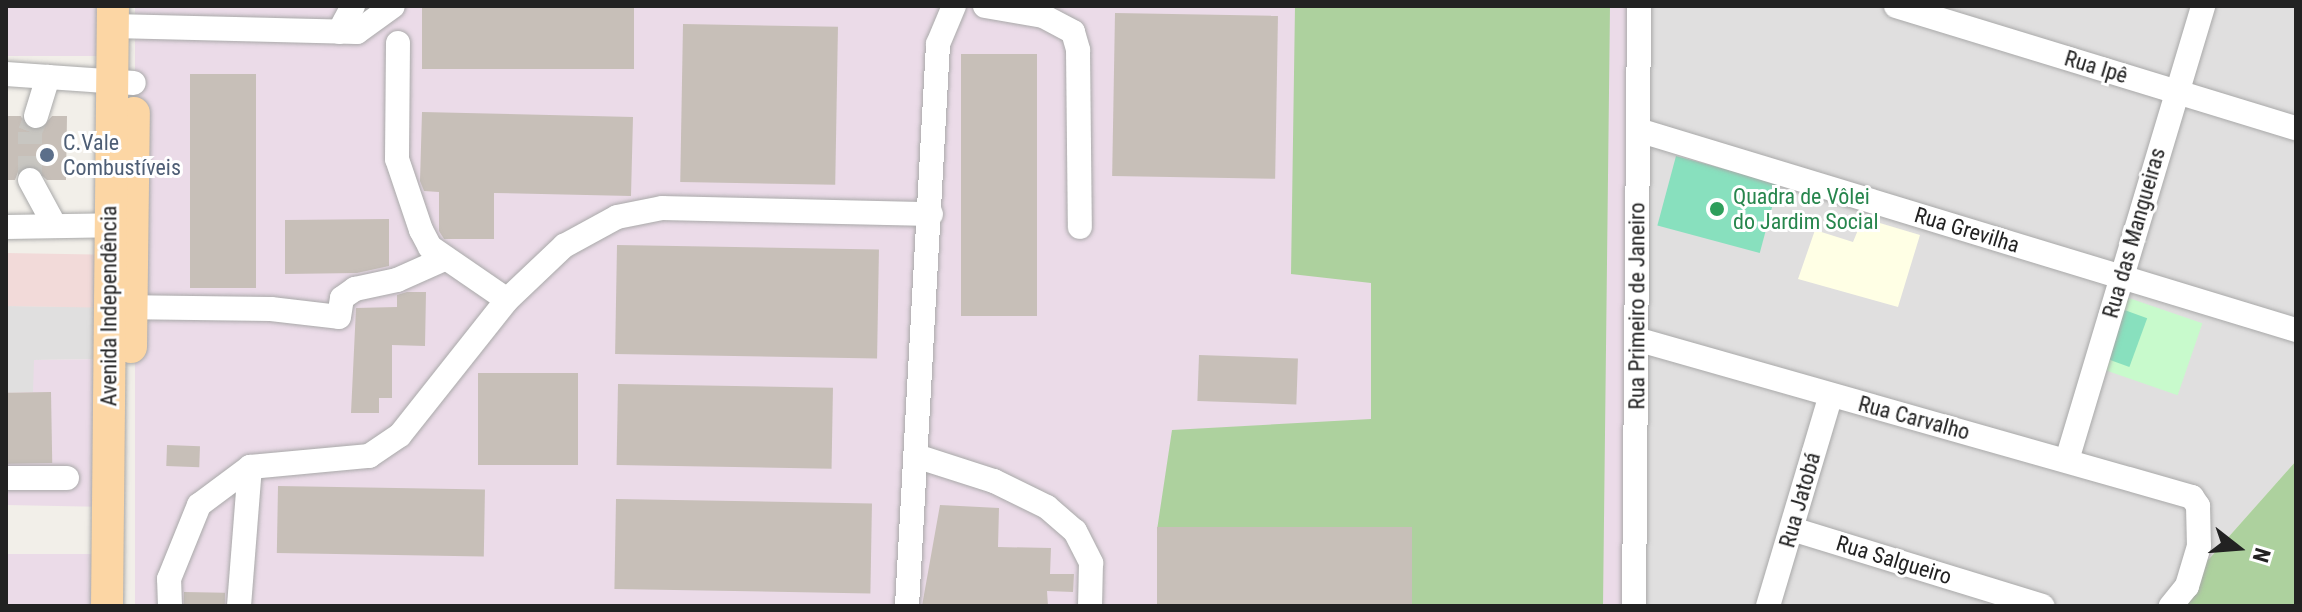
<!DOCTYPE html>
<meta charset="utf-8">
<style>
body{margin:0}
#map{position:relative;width:2302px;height:612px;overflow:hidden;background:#f2efe9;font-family:"Roboto Condensed",sans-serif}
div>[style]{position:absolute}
.residential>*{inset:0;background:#e0dfdf}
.commercial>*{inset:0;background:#f2dad9;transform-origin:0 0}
.industrial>*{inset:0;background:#ebdbe8;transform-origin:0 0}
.education>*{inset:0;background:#ffffe5}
.forest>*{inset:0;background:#add19e}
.park>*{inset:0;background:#c8facc;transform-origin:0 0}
.pitch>*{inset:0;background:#88e0be;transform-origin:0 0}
.building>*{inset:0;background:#c7bfb8;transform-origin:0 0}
.minor-tunnel>*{height:24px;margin-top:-12px;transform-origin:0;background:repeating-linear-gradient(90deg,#c8c6c1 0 24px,transparent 0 36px)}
.roads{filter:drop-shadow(0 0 2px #a9a9a9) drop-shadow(0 0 2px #a9a9a9)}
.minor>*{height:24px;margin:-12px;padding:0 12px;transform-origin:12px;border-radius:12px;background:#fff}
.major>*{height:32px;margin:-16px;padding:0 16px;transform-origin:16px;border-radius:16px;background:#fcd6a4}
.dots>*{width:22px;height:22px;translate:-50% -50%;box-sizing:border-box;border:4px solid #fff;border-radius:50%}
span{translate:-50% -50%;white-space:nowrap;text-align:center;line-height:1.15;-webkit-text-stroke:6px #fff;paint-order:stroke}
.street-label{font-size:22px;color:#222}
.service-label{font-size:22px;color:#4e5e75}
.left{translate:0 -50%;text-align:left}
.leisure-label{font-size:22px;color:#27864d}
.frame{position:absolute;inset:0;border:8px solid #222;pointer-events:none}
.north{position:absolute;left:2198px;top:508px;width:80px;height:80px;-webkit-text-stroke:6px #fff;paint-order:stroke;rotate:107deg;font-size:22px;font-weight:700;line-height:32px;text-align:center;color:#222}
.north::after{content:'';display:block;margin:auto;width:28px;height:36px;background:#222;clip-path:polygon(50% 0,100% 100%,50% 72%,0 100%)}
</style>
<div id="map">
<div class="residential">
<div style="clip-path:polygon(1639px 6px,2296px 6px,2296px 461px,2209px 559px,2195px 567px,2171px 606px,1634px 606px)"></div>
<div style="clip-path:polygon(6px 306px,109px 307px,109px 359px,34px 360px,34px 392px,6px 393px)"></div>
</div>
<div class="commercial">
<div style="left:6px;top:253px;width:103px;height:53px;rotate:1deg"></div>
</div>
<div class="industrial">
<div style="left:6px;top:6px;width:107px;height:50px"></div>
<div style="left:135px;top:6px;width:1504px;height:600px"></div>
<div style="clip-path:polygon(109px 359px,109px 507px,6px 505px,6px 393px,33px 392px,34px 360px)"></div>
<div style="left:6px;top:554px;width:102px;height:52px"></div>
</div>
<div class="education">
<div style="clip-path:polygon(1863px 218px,1920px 235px,1898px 307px,1798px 279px,1815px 230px,1853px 242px)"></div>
</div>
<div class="forest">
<div style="clip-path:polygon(1295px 6px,1610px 6px,1603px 606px,1412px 606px,1411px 527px,1157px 530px,1172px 430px,1371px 419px,1371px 283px,1291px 274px)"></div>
<div style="clip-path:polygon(2296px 461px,2296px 606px,2171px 606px,2195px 567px,2209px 559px)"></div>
</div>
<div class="park">
<div style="left:2123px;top:296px;width:84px;height:76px;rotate:19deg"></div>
</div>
<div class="pitch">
<div style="left:1676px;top:156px;width:106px;height:72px;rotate:15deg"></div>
<div style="left:2119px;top:308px;width:30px;height:52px;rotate:20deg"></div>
</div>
<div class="building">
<div style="left:422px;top:6px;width:212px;height:63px"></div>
<div style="left:1115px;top:13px;width:163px;height:163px;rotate:1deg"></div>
<div style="left:683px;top:24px;width:155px;height:158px;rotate:1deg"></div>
<div style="left:961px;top:54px;width:76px;height:262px"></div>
<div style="left:190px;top:74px;width:66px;height:214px"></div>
<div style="clip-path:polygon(422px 112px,633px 117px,631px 196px,494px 193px,494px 239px,444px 239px,439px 231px,439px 192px,424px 191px,420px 181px)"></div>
<div style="clip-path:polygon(6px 116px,21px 116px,26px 127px,39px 131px,52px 116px,67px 116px,66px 180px,47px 180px,30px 165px,18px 172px,15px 180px,6px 180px)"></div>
<div style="clip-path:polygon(389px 219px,389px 266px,357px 273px,285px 274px,285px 220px)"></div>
<div style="left:617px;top:245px;width:262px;height:109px;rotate:1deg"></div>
<div style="clip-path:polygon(407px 292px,426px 292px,425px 346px,392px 345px,392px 398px,379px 398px,379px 413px,351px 413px,356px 308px,397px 307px,397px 295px)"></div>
<div style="left:1199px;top:355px;width:99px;height:46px;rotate:2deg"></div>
<div style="left:578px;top:373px;width:92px;height:100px;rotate:90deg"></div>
<div style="left:618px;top:384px;width:215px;height:81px;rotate:1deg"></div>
<div style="left:51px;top:392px;width:71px;height:45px;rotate:89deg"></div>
<div style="left:167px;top:445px;width:33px;height:21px;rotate:2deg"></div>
<div style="left:278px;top:486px;width:207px;height:67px;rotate:1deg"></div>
<div style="left:616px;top:499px;width:256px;height:90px;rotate:1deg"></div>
<div style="clip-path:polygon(940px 505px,999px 508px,998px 547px,1051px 548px,1050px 574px,1074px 574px,1073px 592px,1047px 591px,1048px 606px,922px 606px)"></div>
<div style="left:1412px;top:527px;width:79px;height:255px;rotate:90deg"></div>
<div style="left:184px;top:592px;width:41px;height:14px;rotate:1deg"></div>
</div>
<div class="minor-tunnel">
<div style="left:30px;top:180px;width:48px;rotate:-90deg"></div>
<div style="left:30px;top:132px;width:17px;rotate:-69deg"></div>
</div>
<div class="roads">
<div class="minor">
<div style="left:985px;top:6px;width:59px;rotate:9.8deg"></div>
<div style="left:1043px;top:16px;width:34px;rotate:28deg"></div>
<div style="left:1073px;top:32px;width:19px;rotate:74deg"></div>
<div style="left:1078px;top:50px;width:177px;rotate:89.4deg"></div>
<div style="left:1896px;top:6px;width:418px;rotate:17deg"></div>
<div style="left:113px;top:26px;width:244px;rotate:1.4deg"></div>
<div style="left:357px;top:32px;width:44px;rotate:-35.8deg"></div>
<div style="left:339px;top:32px;width:30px;rotate:-62deg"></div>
<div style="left:398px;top:43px;width:116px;rotate:90.5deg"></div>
<div style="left:397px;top:159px;width:75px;rotate:71.3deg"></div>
<div style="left:421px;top:230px;width:19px;rotate:62deg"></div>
<div style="left:430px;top:247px;width:93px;rotate:34.5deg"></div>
<div style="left:6px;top:74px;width:128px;rotate:4deg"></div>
<div style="left:36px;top:116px;width:41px;rotate:-72.9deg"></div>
<div style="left:1638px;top:130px;width:688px;rotate:16.91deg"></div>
<div style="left:30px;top:180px;width:52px;rotate:61.5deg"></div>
<div style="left:6px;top:227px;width:122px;rotate:-0.9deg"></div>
<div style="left:116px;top:307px;width:155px;rotate:0.7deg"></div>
<div style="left:271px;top:309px;width:68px;rotate:6.7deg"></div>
<div style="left:339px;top:317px;width:19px;rotate:-81deg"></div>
<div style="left:342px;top:298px;width:16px;rotate:-35deg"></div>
<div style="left:355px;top:289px;width:43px;rotate:-12.1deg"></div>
<div style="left:397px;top:280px;width:51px;rotate:-24.1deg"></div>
<div style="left:1636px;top:339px;width:578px;rotate:15.86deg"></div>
<div style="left:2192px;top:497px;width:11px;rotate:56deg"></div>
<div style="left:2198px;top:506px;width:40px;rotate:88.6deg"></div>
<div style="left:2199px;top:546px;width:42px;rotate:106.7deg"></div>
<div style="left:2187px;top:586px;width:26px;rotate:129deg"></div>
<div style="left:916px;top:456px;width:82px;rotate:17.8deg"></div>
<div style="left:994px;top:481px;width:59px;rotate:26.1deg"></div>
<div style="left:1047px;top:507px;width:37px;rotate:41deg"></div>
<div style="left:1075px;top:531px;width:36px;rotate:63deg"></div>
<div style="left:1091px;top:563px;width:43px;rotate:91.3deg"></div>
<div style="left:2067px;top:460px;width:474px;rotate:-73.3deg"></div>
<div style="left:6px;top:478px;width:61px"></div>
<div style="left:1792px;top:529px;width:262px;rotate:17.1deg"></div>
<div style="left:170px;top:606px;width:27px;rotate:-92deg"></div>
<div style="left:169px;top:579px;width:80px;rotate:-67.9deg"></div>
<div style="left:199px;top:505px;width:64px;rotate:-36.7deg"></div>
<div style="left:250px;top:467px;width:120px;rotate:-5.3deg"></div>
<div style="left:369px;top:456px;width:37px;rotate:-34deg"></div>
<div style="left:400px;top:435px;width:172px;rotate:-51.6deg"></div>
<div style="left:507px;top:300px;width:79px;rotate:-43.5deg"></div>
<div style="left:564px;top:246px;width:60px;rotate:-28.7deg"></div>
<div style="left:617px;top:217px;width:46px;rotate:-11.3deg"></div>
<div style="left:662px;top:208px;width:269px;rotate:1.3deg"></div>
<div style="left:239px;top:606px;width:139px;rotate:-85.5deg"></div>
<div style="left:907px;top:606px;width:563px;rotate:-86.84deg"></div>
<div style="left:938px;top:44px;width:41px;rotate:-67.2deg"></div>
<div style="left:1634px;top:606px;width:600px;rotate:-89.52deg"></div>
<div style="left:1768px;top:606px;width:220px;rotate:-73.4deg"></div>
</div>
<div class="major">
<div style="left:131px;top:347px;width:234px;rotate:-89.3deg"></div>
<div style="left:107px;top:606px;width:600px;rotate:-89.43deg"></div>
</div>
</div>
<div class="dots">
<div style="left:47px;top:155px;background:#5c6f8a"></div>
<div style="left:1717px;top:209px;background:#2e9e5b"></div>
</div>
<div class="street-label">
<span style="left:2096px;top:67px;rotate:17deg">Rua Ipê</span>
<span style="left:1967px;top:230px;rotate:17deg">Rua Grevilha</span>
<span style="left:2134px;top:233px;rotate:-74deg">Rua das Mangueiras</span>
<span style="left:109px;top:306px;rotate:-90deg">Avenida Independência</span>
<span style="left:1637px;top:306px;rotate:-90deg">Rua Primeiro de Janeiro</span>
<span style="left:1914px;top:418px;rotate:15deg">Rua Carvalho</span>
<span style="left:1800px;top:500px;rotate:-74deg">Rua Jatobá</span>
<span style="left:1894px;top:560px;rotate:17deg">Rua Salgueiro</span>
</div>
<div class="service-label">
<span class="left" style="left:63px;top:155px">C.Vale<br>Combustíveis</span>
</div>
<div class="leisure-label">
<span class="left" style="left:1733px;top:209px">Quadra de Vôlei<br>do Jardim Social</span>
</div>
<div class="frame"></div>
<div class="north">N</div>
</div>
